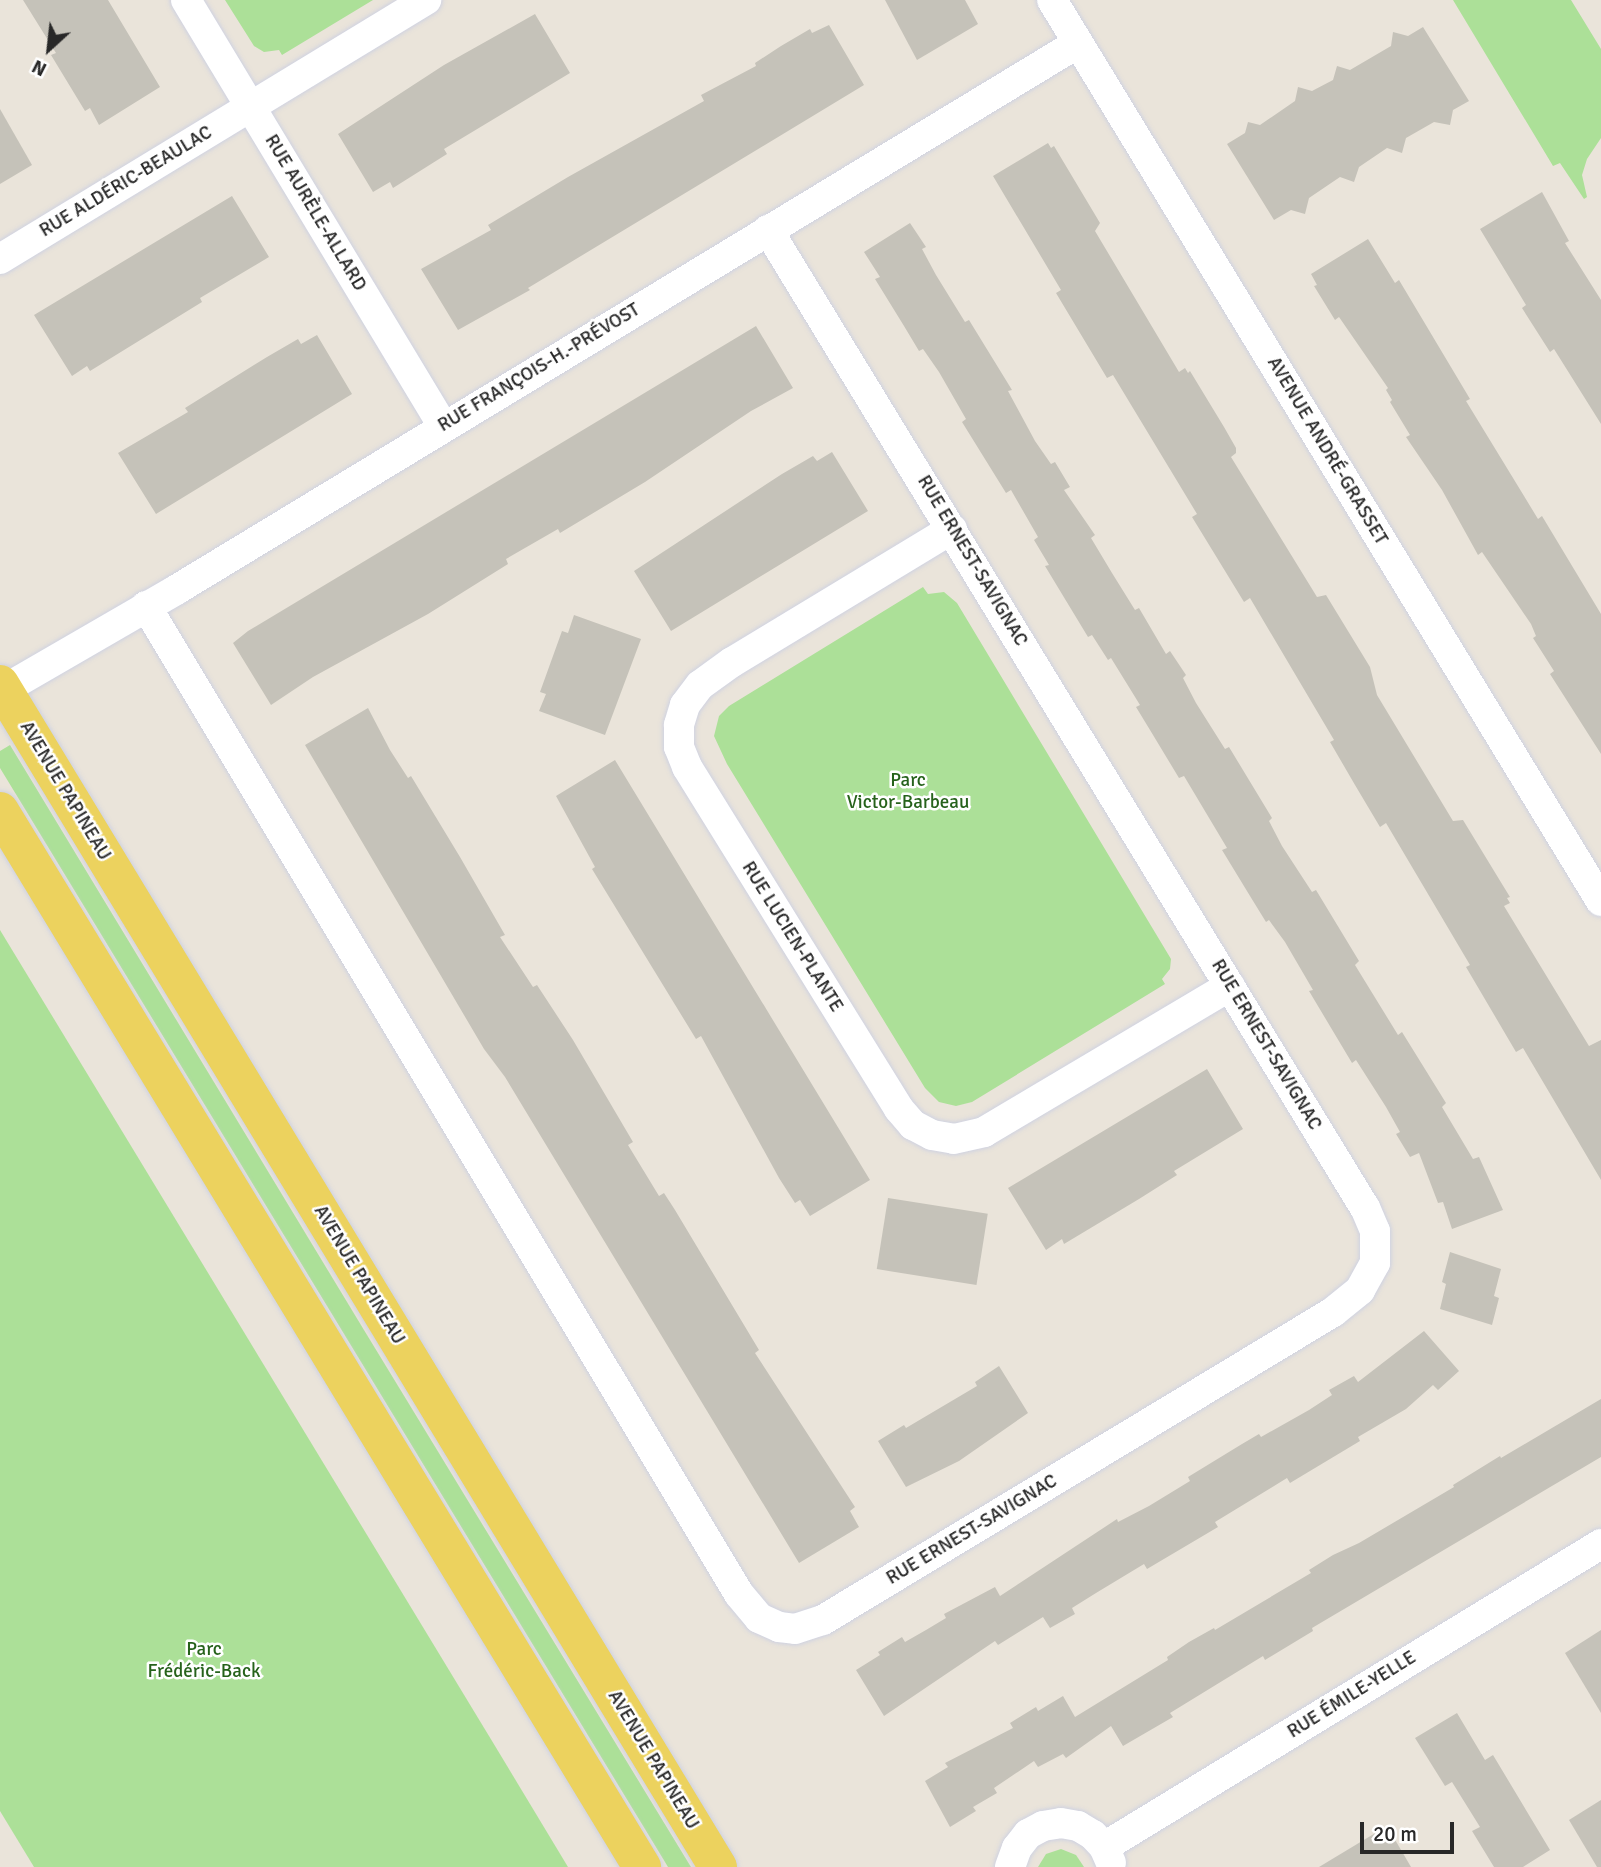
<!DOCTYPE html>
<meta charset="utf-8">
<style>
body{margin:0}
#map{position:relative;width:1601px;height:1867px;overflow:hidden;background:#eae4da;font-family:Signika,sans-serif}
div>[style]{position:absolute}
.green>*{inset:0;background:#ace098}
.building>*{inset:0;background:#c5c2b9;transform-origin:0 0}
.roads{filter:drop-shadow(0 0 2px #cfd2e1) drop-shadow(0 0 2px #cfd2e1)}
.street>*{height:30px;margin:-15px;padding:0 15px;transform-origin:15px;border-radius:15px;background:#fff}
.primary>*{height:38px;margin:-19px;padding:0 19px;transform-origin:19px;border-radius:19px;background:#ecd25e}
span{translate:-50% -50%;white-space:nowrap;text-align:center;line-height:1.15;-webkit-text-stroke:5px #fff;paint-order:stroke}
.street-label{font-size:19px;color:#282828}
.park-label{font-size:19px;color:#26621b}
.north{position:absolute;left:14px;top:14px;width:70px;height:70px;-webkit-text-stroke:5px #fff;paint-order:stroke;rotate:207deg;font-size:19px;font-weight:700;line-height:28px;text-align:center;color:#282828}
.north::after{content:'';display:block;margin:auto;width:24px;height:32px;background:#282828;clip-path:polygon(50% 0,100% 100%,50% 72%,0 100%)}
.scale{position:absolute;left:1360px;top:1822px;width:94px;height:32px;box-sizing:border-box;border:4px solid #282828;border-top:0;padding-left:9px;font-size:21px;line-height:24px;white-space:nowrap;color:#282828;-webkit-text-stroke:5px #fff;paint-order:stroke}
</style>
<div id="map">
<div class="green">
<div style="clip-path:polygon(225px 0,373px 0,282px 55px,279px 50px,264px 52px,254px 46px)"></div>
<div style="clip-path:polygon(1453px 0,1571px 0,1601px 49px,1601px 138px,1587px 159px,1582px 175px,1587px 197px,1584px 199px,1560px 163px,1553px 166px)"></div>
<div style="clip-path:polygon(923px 587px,928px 594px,944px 592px,957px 603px,1171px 959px,1170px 969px,1162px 979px,1165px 984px,972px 1102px,956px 1106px,939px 1102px,925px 1088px,727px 764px,714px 736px,719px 716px,729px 706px)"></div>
<div style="clip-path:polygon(10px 745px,364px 1330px,691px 1867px,668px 1867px,0 768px,0 751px)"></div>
<div style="clip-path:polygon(0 930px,489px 1736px,568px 1867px,34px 1867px,0 1811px)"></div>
<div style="clip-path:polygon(1061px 1849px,1076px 1855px,1084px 1867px,1038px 1867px,1046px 1854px)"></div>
</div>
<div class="building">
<div style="clip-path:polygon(23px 0,108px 0,160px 87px,99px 125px,90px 108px,85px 111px,51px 55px,56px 53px)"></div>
<div style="clip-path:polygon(885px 0,965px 0,978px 24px,917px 60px)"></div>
<div style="clip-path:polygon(535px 14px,570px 73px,444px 149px,447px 154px,393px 188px,390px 182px,373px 192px,338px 134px,444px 65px)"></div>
<div style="clip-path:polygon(829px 25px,864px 85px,528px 288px,530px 290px,458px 330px,421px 269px,491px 230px,488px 225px,568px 177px,704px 101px,701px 95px,756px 66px,755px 63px,781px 46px,810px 29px,812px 33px)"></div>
<div style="clip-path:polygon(1423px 27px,1469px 101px,1453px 110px,1450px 125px,1434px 122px,1406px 138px,1402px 153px,1387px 148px,1359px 167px,1354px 182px,1340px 177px,1309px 198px,1305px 214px,1291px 210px,1274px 220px,1227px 144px,1245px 133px,1248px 122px,1260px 125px,1295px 101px,1298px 87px,1312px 91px,1333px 80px,1337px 66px,1350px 70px,1391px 46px,1393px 32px,1408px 36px)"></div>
<div style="clip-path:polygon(0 109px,32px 165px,0 184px)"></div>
<div style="clip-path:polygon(1048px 143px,1051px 148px,1054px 146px,1100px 223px,1095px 231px,1179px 372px,1185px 368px,1188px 373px,1190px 371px,1224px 427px,1236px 448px,1236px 453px,1231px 457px,1317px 597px,1326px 595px,1370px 667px,1377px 695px,1453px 821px,1463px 820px,1502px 884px,1510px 897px,1507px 898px,1510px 903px,1504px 906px,1589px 1046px,1601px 1040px,1601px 1180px,1523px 1048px,1516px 1052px,1466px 967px,1470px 965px,1386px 823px,1380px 827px,1355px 785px,1330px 742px,1334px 740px,1250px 598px,1244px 602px,1192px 517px,1197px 514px,1113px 375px,1107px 378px,1056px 293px,1061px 290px,993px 176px)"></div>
<div style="clip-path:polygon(1542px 192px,1569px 241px,1565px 243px,1601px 300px,1601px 424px,1554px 349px,1550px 352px,1522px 308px,1526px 305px,1480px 229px)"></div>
<div style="clip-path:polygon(232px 196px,269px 257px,200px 298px,202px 302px,90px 371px,87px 366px,72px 376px,34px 315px)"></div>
<div style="clip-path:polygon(910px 223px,926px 247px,922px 249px,936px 275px,965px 322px,969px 320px,1012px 390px,1008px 391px,1035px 441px,1051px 464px,1055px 462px,1070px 487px,1064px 490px,1095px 535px,1091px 538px,1112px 573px,1135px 610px,1139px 608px,1166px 654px,1170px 651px,1186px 675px,1183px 678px,1196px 703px,1225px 749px,1229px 747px,1272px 818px,1269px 821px,1282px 846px,1312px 892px,1316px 890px,1359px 961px,1355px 965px,1398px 1035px,1402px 1032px,1446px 1103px,1442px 1107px,1473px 1159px,1479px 1157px,1503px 1210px,1452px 1229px,1443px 1202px,1438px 1203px,1419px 1153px,1410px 1157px,1396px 1134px,1400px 1132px,1386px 1107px,1356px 1060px,1352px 1063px,1309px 991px,1313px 990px,1285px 942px,1269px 920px,1266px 922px,1250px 896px,1222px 850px,1227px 848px,1184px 776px,1179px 778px,1150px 730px,1136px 707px,1140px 705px,1111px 658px,1108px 660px,1092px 635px,1088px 637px,1045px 566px,1049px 565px,1034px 540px,1038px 537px,1011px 490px,1006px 493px,962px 422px,966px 419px,939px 372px,923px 349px,919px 351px,904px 326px,875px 279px,880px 277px,864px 252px)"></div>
<div style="clip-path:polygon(1368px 239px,1395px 283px,1399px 280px,1470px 399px,1466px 401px,1538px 519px,1542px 516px,1601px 614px,1601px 754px,1550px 674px,1554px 671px,1533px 638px,1536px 636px,1531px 624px,1482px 552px,1478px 555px,1442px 490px,1406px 437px,1410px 435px,1390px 402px,1392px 400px,1386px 390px,1388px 388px,1339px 317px,1335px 320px,1314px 286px,1317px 285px,1311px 274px)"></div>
<div style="clip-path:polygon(756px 326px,793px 388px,751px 411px,645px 482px,560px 533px,558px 529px,506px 559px,508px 564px,428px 614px,313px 677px,271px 705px,233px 643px,248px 631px)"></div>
<div style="clip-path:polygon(317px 335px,352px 394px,156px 514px,118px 453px,188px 412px,185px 408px,267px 357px,298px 339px,301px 344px)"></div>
<div style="clip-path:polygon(832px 452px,868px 511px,671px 631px,634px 571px,782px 474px,813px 456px,817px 461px)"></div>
<div style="clip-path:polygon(574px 615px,641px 639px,605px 735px,539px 711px,546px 694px,540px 692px,562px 631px,568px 633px)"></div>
<div style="clip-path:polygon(368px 708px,390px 750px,408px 778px,411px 776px,460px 857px,505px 935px,500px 937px,533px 987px,537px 985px,573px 1040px,633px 1142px,628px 1145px,659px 1196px,664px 1193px,675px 1210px,759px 1350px,755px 1353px,855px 1507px,850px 1511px,859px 1527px,799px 1563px,505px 1077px,484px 1049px,305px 745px)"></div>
<div style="clip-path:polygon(615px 760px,870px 1180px,810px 1216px,800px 1200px,795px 1203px,779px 1178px,701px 1036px,696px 1039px,592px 869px,595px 867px,556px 796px)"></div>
<div style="clip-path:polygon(1207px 1069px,1243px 1129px,1174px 1171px,1177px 1175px,1139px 1199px,1064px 1244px,1062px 1239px,1046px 1250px,1008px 1188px)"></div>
<div style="left:888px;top:1198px;width:101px;height:72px;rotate:9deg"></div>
<div style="clip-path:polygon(1450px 1252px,1501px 1269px,1494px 1296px,1499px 1298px,1492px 1325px,1440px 1309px,1446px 1284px,1442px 1282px)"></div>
<div style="clip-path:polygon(1424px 1331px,1459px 1371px,1438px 1390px,1433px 1385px,1406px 1409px,1358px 1437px,1360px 1441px,1290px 1483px,1287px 1478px,1215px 1522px,1218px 1527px,1147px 1569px,1144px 1564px,1096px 1593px,1072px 1608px,1075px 1614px,1050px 1628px,1043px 1617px,998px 1645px,995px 1641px,884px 1716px,856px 1670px,880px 1655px,878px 1652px,902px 1637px,905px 1642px,926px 1630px,946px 1618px,944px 1614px,995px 1587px,1000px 1596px,1117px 1519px,1118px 1522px,1149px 1506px,1190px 1481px,1188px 1477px,1242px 1444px,1259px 1434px,1261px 1437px,1309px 1410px,1332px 1395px,1329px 1390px,1354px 1376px,1358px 1382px)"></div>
<div style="clip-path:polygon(999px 1366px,1028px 1413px,959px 1461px,906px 1487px,878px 1441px,904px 1425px,906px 1428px,977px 1386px,975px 1382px)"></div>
<div style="clip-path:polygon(1601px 1399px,1601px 1457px,1312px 1628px,1313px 1631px,1265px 1660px,1263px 1656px,1170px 1713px,1173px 1717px,1123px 1746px,1111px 1726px,1066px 1758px,1063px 1754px,1038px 1767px,1034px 1761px,994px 1788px,997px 1793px,973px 1807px,976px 1811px,950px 1827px,925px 1781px,948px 1767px,945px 1763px,1013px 1728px,1010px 1723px,1036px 1707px,1038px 1711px,1063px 1696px,1075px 1717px,1168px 1660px,1167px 1657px,1189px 1642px,1214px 1628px,1215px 1630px,1311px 1573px,1309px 1570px,1333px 1555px,1359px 1543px,1454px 1487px,1453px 1485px,1500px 1456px,1501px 1458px)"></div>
<div style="clip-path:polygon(1601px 1630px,1601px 1713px,1565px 1653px)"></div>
<div style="clip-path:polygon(1457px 1713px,1485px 1760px,1493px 1755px,1550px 1850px,1523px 1867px,1494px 1867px,1472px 1831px,1480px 1827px,1452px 1782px,1445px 1786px,1415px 1738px)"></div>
<div style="clip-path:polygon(1601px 1800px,1601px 1867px,1597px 1867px,1569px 1820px)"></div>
<div style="clip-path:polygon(1387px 1826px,1411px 1867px,1319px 1867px)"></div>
</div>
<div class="roads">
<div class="street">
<div style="left:186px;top:0;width:498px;rotate:58.9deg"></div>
<div style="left:1052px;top:0;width:1055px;rotate:58.65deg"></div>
<div style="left:0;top:259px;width:499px;rotate:-31.3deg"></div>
<div style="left:952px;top:529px;width:257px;rotate:148.8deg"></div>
<div style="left:732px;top:662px;width:39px;rotate:144deg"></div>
<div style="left:700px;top:685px;width:25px;rotate:127deg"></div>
<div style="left:685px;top:705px;width:21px;rotate:107deg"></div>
<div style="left:679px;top:725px;width:22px;rotate:90deg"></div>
<div style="left:679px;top:747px;width:22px;rotate:68deg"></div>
<div style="left:687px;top:767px;width:402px;rotate:58.2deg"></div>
<div style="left:899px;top:1109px;width:21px;rotate:49deg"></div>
<div style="left:913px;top:1125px;width:21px;rotate:28deg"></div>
<div style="left:932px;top:1135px;width:22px;rotate:10deg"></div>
<div style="left:954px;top:1139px;width:31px;rotate:-13deg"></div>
<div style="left:984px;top:1132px;width:286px;rotate:-30.7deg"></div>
<div style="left:146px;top:606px;width:1152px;rotate:59.03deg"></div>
<div style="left:739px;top:1594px;width:31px;rotate:50deg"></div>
<div style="left:759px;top:1618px;width:22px;rotate:24deg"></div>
<div style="left:779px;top:1627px;width:16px;rotate:7deg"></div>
<div style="left:795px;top:1629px;width:29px;rotate:-18deg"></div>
<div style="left:823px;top:1620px;width:596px;rotate:-31.13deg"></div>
<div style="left:1333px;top:1312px;width:35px;rotate:-39deg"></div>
<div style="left:1360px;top:1290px;width:31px;rotate:-61deg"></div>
<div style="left:1375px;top:1263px;width:32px;rotate:-90deg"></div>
<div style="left:1375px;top:1231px;width:25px;rotate:-113deg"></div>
<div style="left:1365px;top:1208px;width:1146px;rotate:-121.4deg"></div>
<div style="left:0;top:692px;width:203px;rotate:-30.1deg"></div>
<div style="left:176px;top:590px;width:1055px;rotate:-31.23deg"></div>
<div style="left:1104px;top:1847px;width:582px;rotate:-31.37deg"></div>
<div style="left:1010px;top:1867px;width:20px;rotate:-70deg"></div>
<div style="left:1017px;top:1848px;width:18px;rotate:-52deg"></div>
<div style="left:1028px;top:1834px;width:17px;rotate:-28deg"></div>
<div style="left:1043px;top:1826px;width:18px;rotate:-9deg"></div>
<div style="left:1061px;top:1823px;width:17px;rotate:10deg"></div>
<div style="left:1078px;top:1826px;width:17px;rotate:31deg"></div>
<div style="left:1093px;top:1835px;width:16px;rotate:47deg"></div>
<div style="left:1104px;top:1847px;width:17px;rotate:66deg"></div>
</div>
<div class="primary">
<div style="left:0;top:684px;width:1384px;rotate:58.75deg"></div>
<div style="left:0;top:811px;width:1236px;rotate:58.7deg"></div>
</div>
</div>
<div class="street-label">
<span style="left:126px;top:182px;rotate:-31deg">RUE ALDÉRIC-BEAULAC</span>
<span style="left:315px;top:213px;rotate:59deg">RUE AURÈLE-ALLARD</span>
<span style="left:539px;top:368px;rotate:-31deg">RUE FRANÇOIS-H.-PRÉVOST</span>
<span style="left:1327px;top:451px;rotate:59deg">AVENUE ANDRÉ-GRASSET</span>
<span style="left:972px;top:561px;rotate:59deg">RUE ERNEST-SAVIGNAC</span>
<span style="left:65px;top:791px;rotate:59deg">AVENUE PAPINEAU</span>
<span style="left:792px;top:937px;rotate:58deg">RUE LUCIEN-PLANTE</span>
<span style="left:1266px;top:1045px;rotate:59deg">RUE ERNEST-SAVIGNAC</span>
<span style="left:359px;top:1275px;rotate:59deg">AVENUE PAPINEAU</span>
<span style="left:972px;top:1530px;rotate:-31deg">RUE ERNEST-SAVIGNAC</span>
<span style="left:1352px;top:1695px;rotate:-32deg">RUE ÉMILE-YELLE</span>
<span style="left:653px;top:1760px;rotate:59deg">AVENUE PAPINEAU</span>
</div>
<div class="park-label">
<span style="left:908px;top:792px">Parc<br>Victor-Barbeau</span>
<span style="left:204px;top:1661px">Parc<br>Frédéric-Back</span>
</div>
<div class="north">N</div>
<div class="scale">20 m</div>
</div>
